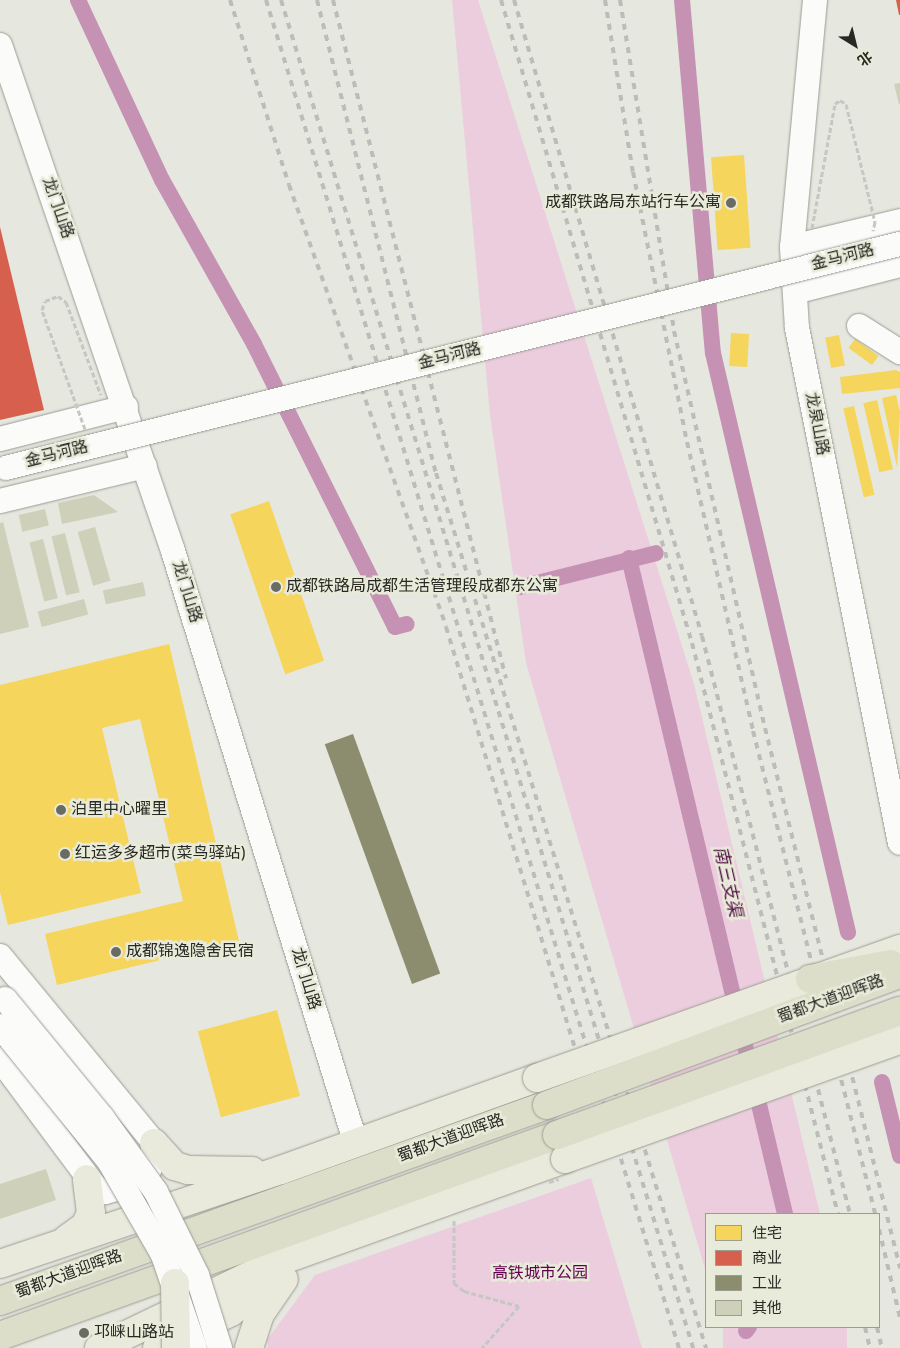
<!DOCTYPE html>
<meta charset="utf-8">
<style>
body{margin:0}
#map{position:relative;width:900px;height:1348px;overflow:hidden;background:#e6e7de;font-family:Overpass,"Noto Sans SC",sans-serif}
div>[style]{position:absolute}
.green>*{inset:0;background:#eccdde;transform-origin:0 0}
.homes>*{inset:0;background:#f6d55c;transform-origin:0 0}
.shops>*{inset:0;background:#d6604d}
.industry>*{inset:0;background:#8c8c6e;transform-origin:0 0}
.canal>*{height:16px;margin:-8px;padding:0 8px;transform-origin:8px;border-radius:8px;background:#c692b4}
.building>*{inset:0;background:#ced0ba;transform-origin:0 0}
.path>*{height:3px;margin-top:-1.5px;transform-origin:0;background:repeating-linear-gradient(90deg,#c6c6c3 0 5px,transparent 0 7.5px)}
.roads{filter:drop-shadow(0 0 1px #9b9c95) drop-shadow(0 0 1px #9b9c95)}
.minor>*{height:24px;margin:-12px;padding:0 12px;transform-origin:12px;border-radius:12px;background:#fbfbfa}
.major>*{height:28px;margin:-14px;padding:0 14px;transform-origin:14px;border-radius:14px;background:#e9eadc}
.highway>*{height:28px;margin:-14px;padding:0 14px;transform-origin:14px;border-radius:14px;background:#dddec9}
.rail>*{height:4px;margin-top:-2px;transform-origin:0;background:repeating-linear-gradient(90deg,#bcbcba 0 6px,transparent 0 12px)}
.path-bridge>*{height:3px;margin-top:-1.5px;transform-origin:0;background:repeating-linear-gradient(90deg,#c6c6c3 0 5px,transparent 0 7.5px)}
.bridges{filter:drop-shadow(0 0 1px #9b9c95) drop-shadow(0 0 1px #9b9c95)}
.minor-bridge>*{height:24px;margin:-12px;padding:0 12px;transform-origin:12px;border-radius:12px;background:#fbfbfa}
.major-bridge>*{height:28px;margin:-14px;padding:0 14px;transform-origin:14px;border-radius:14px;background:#e9eadc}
.highway-bridge>*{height:28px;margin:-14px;padding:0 14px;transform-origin:14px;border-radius:14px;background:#dddec9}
.dots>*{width:14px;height:14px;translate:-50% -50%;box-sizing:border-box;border:2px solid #e9ebda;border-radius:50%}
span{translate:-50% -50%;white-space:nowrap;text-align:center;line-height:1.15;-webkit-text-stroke:5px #e9ebda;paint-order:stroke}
.poi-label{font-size:16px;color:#282923}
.right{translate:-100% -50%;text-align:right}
.left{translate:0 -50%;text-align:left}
.street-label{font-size:16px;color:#282923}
.park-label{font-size:16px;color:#62004f}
.water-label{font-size:18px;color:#551146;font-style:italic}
.legend{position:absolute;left:705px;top:1213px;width:175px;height:115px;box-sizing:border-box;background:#e9ebda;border:1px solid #9c9d91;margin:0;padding:6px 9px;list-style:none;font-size:15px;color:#282923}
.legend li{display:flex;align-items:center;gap:10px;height:25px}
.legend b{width:25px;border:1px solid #9c9d91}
.north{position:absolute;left:830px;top:20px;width:50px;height:50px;-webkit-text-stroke:4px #e9ebda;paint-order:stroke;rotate:144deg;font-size:14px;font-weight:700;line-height:20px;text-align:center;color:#282923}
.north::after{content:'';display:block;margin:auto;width:18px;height:22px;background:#282923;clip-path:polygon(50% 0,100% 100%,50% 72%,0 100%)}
</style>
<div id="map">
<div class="green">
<div style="clip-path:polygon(452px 0,478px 0,694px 684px,820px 1214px,706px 1214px,706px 1272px,526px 663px,490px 415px)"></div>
<div style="clip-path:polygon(591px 1178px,642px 1348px,268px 1348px,267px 1340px,315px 1275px)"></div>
<div style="left:723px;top:1327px;width:124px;height:22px"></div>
</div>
<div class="homes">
<div style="left:744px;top:155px;width:93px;height:33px;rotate:86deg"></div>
<div style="left:731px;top:333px;width:18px;height:33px;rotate:3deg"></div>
<div style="left:839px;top:335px;width:31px;height:14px;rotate:79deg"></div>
<div style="left:855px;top:339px;width:29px;height:11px;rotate:36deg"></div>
<div style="clip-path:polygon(896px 370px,900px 372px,900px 388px,842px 394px,840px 377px)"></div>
<div style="clip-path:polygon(896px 395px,900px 412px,897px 467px,882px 398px)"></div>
<div style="left:877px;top:400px;width:71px;height:14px;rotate:77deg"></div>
<div style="left:854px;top:406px;width:91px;height:11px;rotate:77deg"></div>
<div style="left:269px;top:501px;width:169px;height:41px;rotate:71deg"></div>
<div style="clip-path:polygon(169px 644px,239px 941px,57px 985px,45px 934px,183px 901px,140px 719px,102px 728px,141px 893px,8px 925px,0 892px,0 685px)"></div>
<div style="left:277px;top:1010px;width:89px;height:82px;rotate:75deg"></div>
</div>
<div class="shops">
<div style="clip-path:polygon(896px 0,900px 0,900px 15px,899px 15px)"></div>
<div style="clip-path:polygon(0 227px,44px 410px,0 420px)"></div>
</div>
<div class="industry">
<div style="left:353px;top:734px;width:255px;height:30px;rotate:70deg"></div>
</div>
<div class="canal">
<div style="left:78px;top:0;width:199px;rotate:65deg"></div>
<div style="left:162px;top:180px;width:188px;rotate:60.7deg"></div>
<div style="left:254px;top:344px;width:316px;rotate:63.5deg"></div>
<div style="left:395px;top:627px;width:12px;rotate:-14deg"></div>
<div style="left:682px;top:0;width:354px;rotate:85deg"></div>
<div style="left:713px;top:353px;width:595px;rotate:76.88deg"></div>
<div style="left:629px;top:558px;width:674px;rotate:76.62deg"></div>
<div style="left:521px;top:587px;width:139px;rotate:-14.1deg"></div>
<div style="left:882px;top:1082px;width:76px;rotate:76.3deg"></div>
<div style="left:746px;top:1331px;width:5px;rotate:-53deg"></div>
</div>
<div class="building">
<div style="clip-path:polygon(900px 83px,900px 104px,899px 104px,894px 84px)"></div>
<div style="clip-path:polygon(94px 495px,118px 512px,62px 524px,58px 503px)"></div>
<div style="left:45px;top:509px;width:17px;height:27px;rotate:77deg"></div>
<div style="clip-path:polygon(3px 522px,29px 627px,0 634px,0 523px)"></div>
<div style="left:95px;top:527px;width:56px;height:18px;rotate:74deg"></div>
<div style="left:65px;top:533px;width:61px;height:14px;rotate:76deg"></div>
<div style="left:43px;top:539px;width:61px;height:14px;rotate:76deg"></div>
<div style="left:143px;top:582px;width:14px;height:41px;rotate:78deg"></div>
<div style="left:84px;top:599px;width:16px;height:48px;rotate:75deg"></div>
<div style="clip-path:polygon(46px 1169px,56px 1200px,0 1219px,0 1184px)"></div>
</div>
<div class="path">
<div style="left:454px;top:1220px;width:63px;rotate:90deg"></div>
<div style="left:454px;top:1283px;width:13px;rotate:39deg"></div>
<div style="left:464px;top:1291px;width:57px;rotate:15.3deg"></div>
<div style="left:519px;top:1306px;width:56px;rotate:131.4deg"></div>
</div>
<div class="roads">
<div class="minor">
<div style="left:815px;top:0;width:248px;rotate:95.3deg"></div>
<div style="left:792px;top:247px;width:81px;rotate:86.5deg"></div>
<div style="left:797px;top:328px;width:525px;rotate:78.69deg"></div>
<div style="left:0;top:45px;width:535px;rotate:71.12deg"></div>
<div style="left:173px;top:551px;width:621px;rotate:72.85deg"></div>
<div style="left:792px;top:247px;width:111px;rotate:-13.5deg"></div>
<div style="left:795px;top:292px;width:108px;rotate:-14.4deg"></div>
<div style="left:859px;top:326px;width:49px;rotate:32.4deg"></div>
<div style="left:0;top:439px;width:130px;rotate:-14.3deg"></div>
<div style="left:0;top:501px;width:149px;rotate:-13.6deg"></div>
<div style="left:0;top:956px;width:242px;rotate:50.5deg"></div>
<div style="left:154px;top:1143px;width:27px;rotate:100deg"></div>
<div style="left:149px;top:1170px;width:30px;rotate:146deg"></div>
<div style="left:124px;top:1187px;width:20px;rotate:165deg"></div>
<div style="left:105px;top:1192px;width:10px;rotate:-156deg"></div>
<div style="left:96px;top:1188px;width:161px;rotate:-126.7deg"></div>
</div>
<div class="major">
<div style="left:154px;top:1143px;width:31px;rotate:48deg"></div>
<div style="left:175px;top:1166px;width:14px;rotate:17deg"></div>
<div style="left:188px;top:1170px;width:64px;rotate:0.9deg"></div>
<div style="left:67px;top:1239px;width:22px;rotate:-36deg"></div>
<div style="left:85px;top:1226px;width:14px;rotate:-65deg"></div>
<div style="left:91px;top:1213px;width:34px;rotate:-97deg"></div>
<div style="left:0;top:1264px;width:296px;rotate:-18.5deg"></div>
<div style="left:281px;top:1170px;width:272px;rotate:-19.8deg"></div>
<div style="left:99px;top:1348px;width:201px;rotate:-25.7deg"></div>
<div style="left:280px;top:1261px;width:303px;rotate:-19.7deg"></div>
<div style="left:157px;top:1348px;width:82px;rotate:-25.9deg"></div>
<div style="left:231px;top:1312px;width:53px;rotate:-38.8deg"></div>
<div style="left:249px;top:1348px;width:36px;rotate:-72deg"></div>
<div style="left:260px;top:1314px;width:42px;rotate:-55.6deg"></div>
</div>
<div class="highway">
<div style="left:0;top:1301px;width:581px;rotate:-19.71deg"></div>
<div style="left:0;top:1336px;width:592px;rotate:-19.84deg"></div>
</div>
</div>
<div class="rail">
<div style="left:230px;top:0;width:194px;rotate:72.3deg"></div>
<div style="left:289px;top:185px;width:469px;rotate:70.4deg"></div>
<div style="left:446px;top:627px;width:540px;rotate:72.98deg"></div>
<div style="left:266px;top:0;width:1410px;rotate:72.97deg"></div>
<div style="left:281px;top:0;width:1410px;rotate:73deg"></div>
<div style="left:317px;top:0;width:488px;rotate:75.9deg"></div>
<div style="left:436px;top:473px;width:916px;rotate:72.85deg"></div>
<div style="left:333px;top:0;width:700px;rotate:75.69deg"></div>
<div style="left:501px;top:0;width:671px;rotate:73.46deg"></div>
<div style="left:692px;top:643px;width:589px;rotate:75.66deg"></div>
<div style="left:514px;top:0;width:663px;rotate:73.53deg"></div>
<div style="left:702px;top:636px;width:597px;rotate:75.64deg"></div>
<div style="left:605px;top:0;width:174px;rotate:80.8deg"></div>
<div style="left:633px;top:172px;width:275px;rotate:78.7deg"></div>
<div style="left:687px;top:442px;width:296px;rotate:77.1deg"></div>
<div style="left:753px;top:731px;width:498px;rotate:75.8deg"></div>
<div style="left:620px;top:0;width:335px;rotate:80.7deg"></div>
<div style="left:674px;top:331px;width:407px;rotate:77.1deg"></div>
<div style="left:765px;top:728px;width:557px;rotate:75.96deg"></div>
<div style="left:879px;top:1229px;width:91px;rotate:76.7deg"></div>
<div style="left:865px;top:1327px;width:22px;rotate:77deg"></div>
<div style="left:877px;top:1327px;width:22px;rotate:77deg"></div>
</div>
<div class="path-bridge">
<div style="left:812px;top:228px;width:126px;rotate:-79.5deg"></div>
<div style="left:835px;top:104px;width:6px;rotate:-39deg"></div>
<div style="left:840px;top:100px;width:7px;rotate:34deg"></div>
<div style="left:846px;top:104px;width:122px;rotate:76.2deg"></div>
<div style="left:875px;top:222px;width:9px;rotate:103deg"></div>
<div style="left:85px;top:429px;width:127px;rotate:-109.9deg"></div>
<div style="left:42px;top:310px;width:9px;rotate:-72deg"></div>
<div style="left:45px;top:301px;width:14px;rotate:-21deg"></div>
<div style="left:58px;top:296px;width:10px;rotate:37deg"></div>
<div style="left:66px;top:302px;width:99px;rotate:69.4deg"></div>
<div style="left:549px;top:1182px;width:10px;rotate:-17deg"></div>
</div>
<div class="bridges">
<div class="minor-bridge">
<div style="left:6px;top:468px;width:922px;rotate:-14.07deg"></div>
<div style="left:5px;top:999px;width:153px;rotate:50.6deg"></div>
<div style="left:102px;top:1117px;width:92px;rotate:54.2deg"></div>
<div style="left:156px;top:1192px;width:93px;rotate:63.7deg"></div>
<div style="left:197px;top:1275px;width:77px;rotate:72.5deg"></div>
<div style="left:0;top:1026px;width:174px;rotate:51.1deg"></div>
<div style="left:109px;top:1161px;width:108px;rotate:60.1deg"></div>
<div style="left:163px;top:1255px;width:98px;rotate:71deg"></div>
</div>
<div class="major-bridge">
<div style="left:537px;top:1078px;width:385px;rotate:-19.6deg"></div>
<div style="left:565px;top:1159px;width:356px;rotate:-19.6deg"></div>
<div style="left:175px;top:1283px;width:65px;rotate:89.1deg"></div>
</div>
<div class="highway-bridge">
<div style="left:810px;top:979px;width:82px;rotate:-10.5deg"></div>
<div style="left:547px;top:1105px;width:377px;rotate:-20.4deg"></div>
<div style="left:557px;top:1135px;width:365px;rotate:-19.9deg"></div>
</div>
</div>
<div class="dots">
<div style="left:731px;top:203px;background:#6a6c64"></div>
<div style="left:276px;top:587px;background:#6a6c64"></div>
<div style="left:61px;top:810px;background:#6a6c64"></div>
<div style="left:65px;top:854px;background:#6a6c64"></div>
<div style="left:116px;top:952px;background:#6a6c64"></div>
<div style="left:84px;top:1333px;background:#6a6c64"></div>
</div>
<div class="poi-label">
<span class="right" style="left:721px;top:203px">成都铁路局东站行车公寓</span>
<span class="left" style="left:286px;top:587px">成都铁路局成都生活管理段成都东公寓</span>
<span class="left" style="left:71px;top:810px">泊里中心曜里</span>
<span class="left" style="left:75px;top:854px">红运多多超市(菜鸟驿站)</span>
<span class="left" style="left:126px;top:952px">成都锦逸隐舍民宿</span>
<span class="left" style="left:94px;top:1333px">邛崃山路站</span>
</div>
<div class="street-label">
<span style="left:57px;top:208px;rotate:71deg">龙门山路</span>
<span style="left:843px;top:258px;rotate:-14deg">金马河路</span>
<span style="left:450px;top:357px;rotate:-14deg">金马河路</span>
<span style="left:816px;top:424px;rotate:79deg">龙泉山路</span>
<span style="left:57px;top:455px;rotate:-14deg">金马河路</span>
<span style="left:186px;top:592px;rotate:73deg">龙门山路</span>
<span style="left:305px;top:979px;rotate:73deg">龙门山路</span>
<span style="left:831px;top:1000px;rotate:-20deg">蜀都大道迎晖路</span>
<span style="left:451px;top:1139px;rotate:-20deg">蜀都大道迎晖路</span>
<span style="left:69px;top:1275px;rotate:-20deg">蜀都大道迎晖路</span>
</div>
<div class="park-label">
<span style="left:540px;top:1274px">高铁城市公园</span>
</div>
<div class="water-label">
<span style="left:726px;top:882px;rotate:77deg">南三支渠</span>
</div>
<ul class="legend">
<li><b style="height:14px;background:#f6d55c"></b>住宅</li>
<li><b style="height:14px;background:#d6604d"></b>商业</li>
<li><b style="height:14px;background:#8c8c6e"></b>工业</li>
<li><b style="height:14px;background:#ced0ba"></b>其他</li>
</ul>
<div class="north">北</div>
</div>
